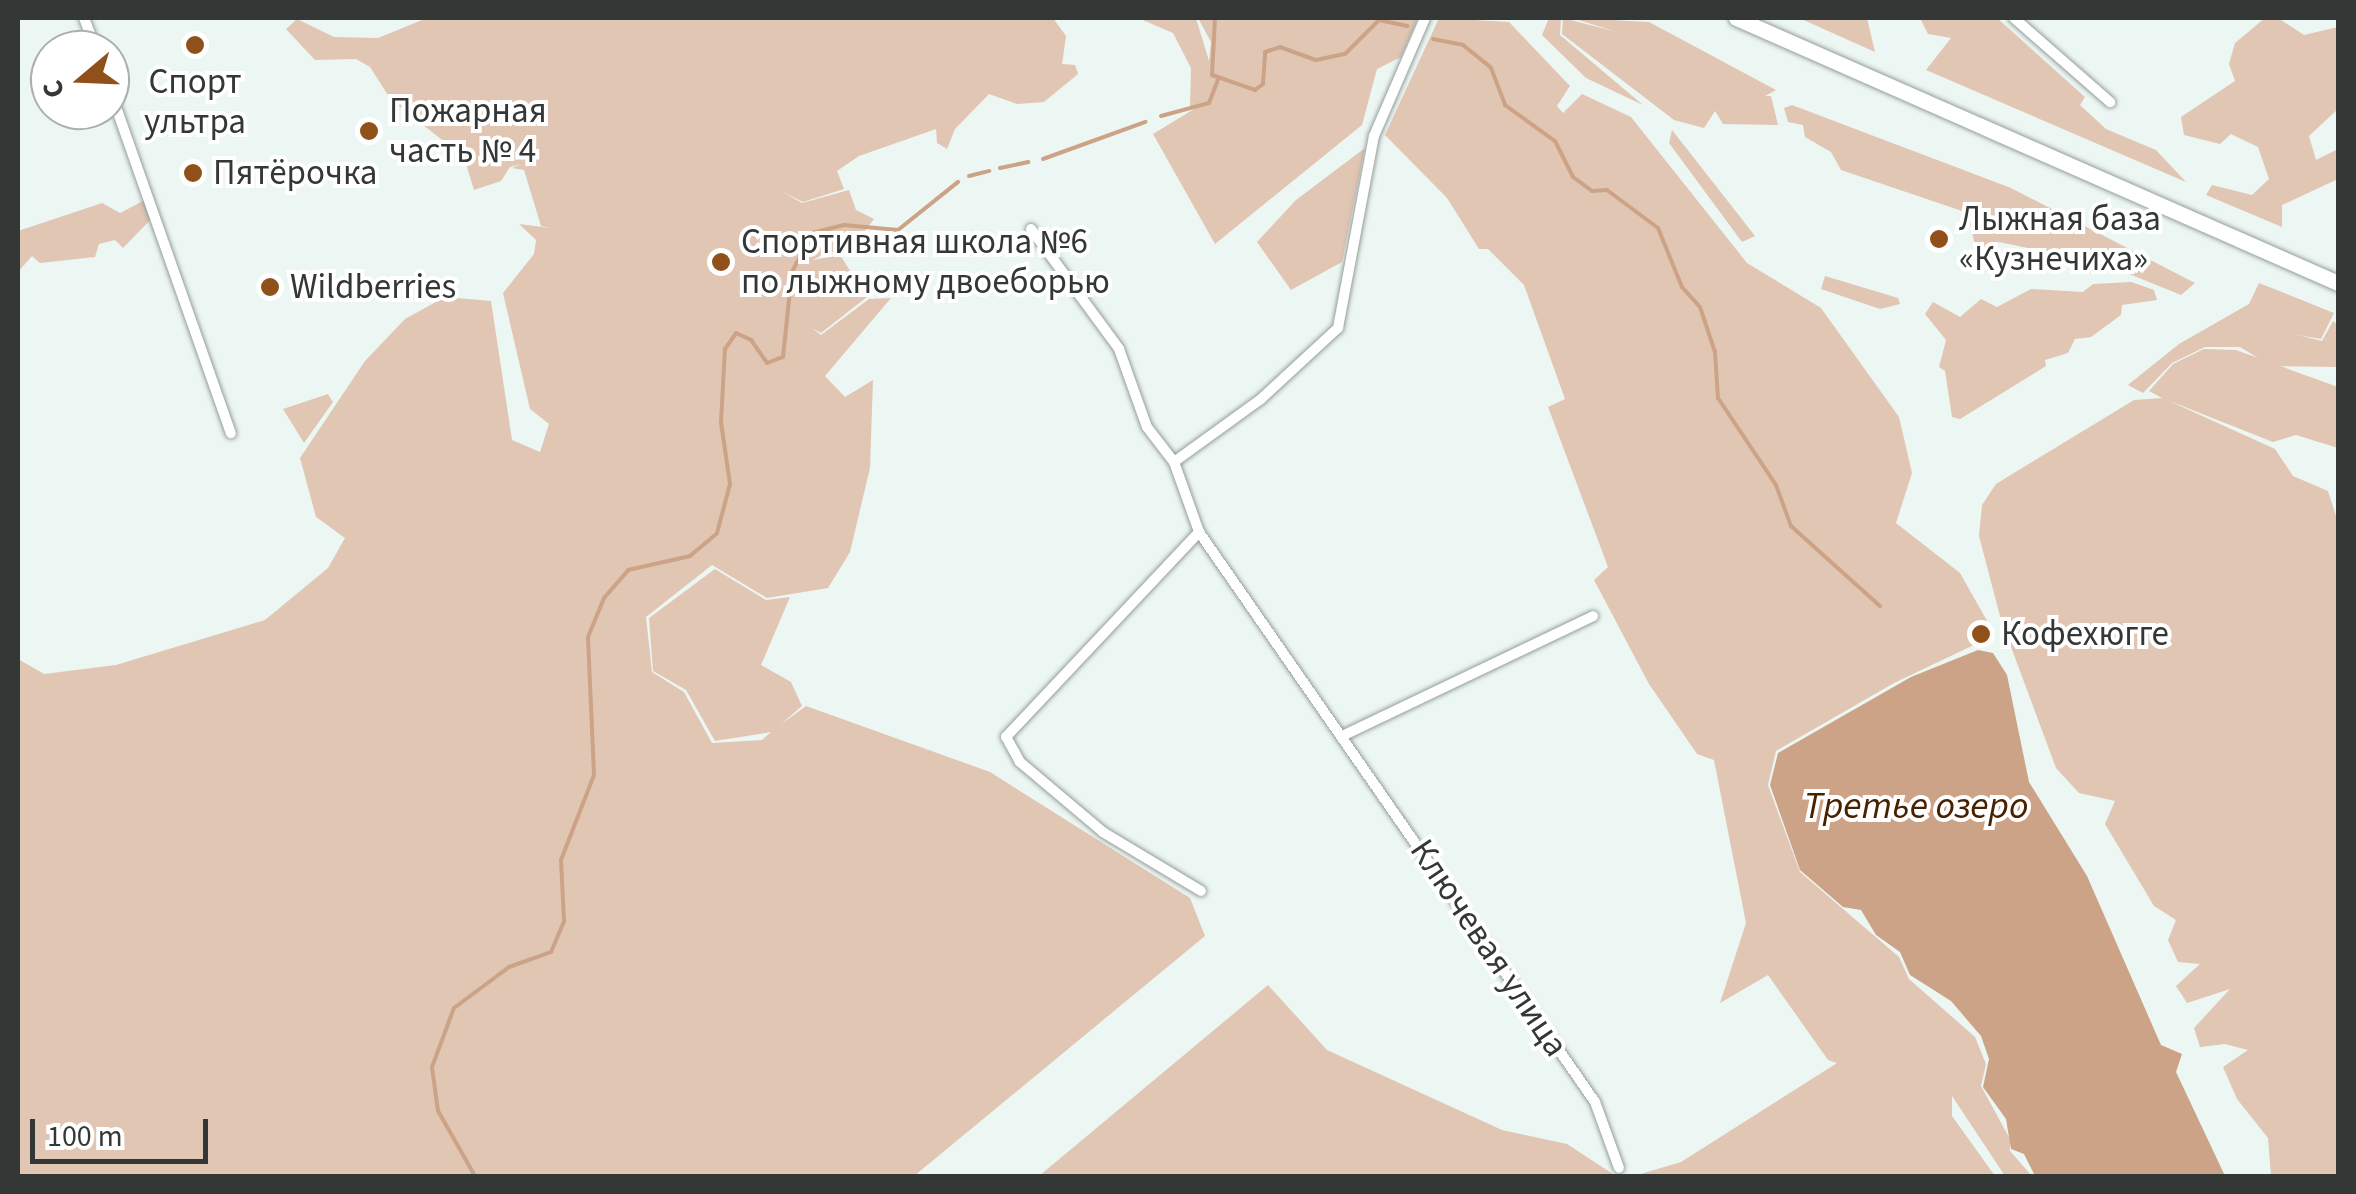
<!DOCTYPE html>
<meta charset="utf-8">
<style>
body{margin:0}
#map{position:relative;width:2356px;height:1194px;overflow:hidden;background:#ecf6f3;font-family:"Source Sans 3",sans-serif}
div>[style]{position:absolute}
.green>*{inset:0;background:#e1c6b4}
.water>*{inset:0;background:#cca386}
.stream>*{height:4px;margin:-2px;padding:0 2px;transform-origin:2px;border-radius:2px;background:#cca386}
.roads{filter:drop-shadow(0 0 2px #949e9b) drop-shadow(0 0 2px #949e9b)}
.minor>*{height:10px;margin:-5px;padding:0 5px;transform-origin:5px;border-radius:5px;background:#fff}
.secondary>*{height:15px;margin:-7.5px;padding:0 7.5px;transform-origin:7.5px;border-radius:7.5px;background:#fff}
.dots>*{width:28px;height:28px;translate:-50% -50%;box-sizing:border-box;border:5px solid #fff;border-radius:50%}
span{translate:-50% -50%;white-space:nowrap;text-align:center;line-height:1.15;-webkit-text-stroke:8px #fff;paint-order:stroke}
.poi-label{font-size:35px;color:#333736}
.left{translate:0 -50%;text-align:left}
.street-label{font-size:35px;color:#333736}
.water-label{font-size:38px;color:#472100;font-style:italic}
.frame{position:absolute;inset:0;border:20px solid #333736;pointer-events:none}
.north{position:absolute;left:30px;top:30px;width:100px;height:100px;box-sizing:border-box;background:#fff;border:2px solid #adafaf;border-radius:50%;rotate:251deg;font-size:28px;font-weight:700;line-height:40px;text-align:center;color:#333736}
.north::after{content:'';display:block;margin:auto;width:35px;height:45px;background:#905019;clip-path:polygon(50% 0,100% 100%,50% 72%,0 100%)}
.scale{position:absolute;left:30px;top:1119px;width:178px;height:45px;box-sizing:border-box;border:5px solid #333736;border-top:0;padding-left:12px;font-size:30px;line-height:35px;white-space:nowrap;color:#333736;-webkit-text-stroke:8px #fff;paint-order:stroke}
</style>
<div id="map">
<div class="green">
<div style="clip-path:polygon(427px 18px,1053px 18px,1066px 36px,1062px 64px,1075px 65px,1078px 74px,1044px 102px,1017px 104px,989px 94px,955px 129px,947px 149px,937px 143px,936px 129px,859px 156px,837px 171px,844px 189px,803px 202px,783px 192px,802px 203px,849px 190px,856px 210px,874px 219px,848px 253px,827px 252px,813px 260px,840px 255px,867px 297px,821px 333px,812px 328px,821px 335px,869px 299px,891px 298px,825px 376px,845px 397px,873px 380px,870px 468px,850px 552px,828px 588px,767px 598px,712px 565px,646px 617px,652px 672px,684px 692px,712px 743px,762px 740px,771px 732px,715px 741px,686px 690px,653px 671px,649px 618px,715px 569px,766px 600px,790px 597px,761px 665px,791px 682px,802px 706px,780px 725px,806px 706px,990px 772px,1190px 898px,1205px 936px,914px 1176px,18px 1176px,18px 659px,44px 674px,116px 665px,265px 620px,328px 568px,345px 538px,316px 517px,300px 458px,365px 361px,405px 319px,445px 297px,491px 301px,512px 440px,540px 452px,549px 424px,530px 409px,503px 293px,534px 254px,536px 240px,519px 224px,550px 228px,541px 226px,524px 170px,512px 168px,521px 164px,510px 167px,501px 181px,474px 190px,464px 157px,391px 100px,370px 67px,356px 59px,315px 60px,286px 29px,297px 19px,334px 37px,378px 38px)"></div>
<div style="clip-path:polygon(1138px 18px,1196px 18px,1209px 61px,1211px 42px,1198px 18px,1418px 18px,1401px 57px,1377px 69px,1362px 125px,1215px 244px,1153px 134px,1204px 103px,1190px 108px,1191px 68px,1173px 33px)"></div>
<div style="clip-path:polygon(1439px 18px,1509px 22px,1570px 86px,1557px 106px,1563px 113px,1582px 94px,1631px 117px,1747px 263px,1821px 308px,1899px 417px,1912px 473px,1896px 523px,1960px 573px,1995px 635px,1894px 683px,1776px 751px,1768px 785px,1800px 872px,1899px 957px,1909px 979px,1975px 1037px,1986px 1064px,1981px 1086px,2010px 1139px,2010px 1151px,2032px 1176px,2005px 1176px,1952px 1096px,1952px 1116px,1995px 1176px,1634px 1176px,1681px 1162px,1837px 1063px,1828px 1060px,1768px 975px,1720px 1003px,1746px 923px,1714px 760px,1697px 754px,1649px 684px,1594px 580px,1608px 567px,1548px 407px,1565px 399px,1524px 285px,1488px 249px,1479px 249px,1447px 198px,1385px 135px)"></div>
<div style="clip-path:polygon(1549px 18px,1561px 18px,1560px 35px,1643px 105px,1586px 78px,1542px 35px)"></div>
<div style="clip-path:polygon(1563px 18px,1617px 32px,1572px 18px,1649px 22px,1776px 90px,1765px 96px,1771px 96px,1778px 125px,1723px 124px,1715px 111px,1704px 128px,1674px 120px,1562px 34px)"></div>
<div style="clip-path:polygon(1799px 18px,1867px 18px,1875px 52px)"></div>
<div style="clip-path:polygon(1920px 18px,1997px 18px,2085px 97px,2080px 105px,2106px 129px,2156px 150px,2186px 182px,1926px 70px,1951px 38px,1928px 34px)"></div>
<div style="clip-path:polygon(2265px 18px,2278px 18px,2304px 35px,2338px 27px,2338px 109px,2309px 136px,2316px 160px,2338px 149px,2338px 179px,2282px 205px,2282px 227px,2206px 195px,2212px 185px,2252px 195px,2269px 179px,2258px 147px,2231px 134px,2220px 144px,2184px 135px,2181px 117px,2235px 81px,2229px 64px,2235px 43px)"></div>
<div style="clip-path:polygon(1792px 105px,2011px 188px,2195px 283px,2181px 295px,2117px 269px,2089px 273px,2043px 251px,1999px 242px,1980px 269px,1968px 213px,1841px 170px,1831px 152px,1805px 137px,1803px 125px,1788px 122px,1784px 108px)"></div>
<div style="clip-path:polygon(1672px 130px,1694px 158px,1755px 236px,1742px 242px,1669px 143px)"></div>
<div style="clip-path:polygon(1365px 148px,1342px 262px,1291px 290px,1257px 242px,1296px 200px)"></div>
<div style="clip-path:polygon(143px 201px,156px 214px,123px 248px,115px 240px,99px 244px,95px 257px,40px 263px,32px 256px,18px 272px,18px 231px,102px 203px,120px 213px)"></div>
<div style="clip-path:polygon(1825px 276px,1898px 298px,1900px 304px,1880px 309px,1821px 289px)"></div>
<div style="clip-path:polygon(2131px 282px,2154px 290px,2157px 300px,2122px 305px,2121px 315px,2091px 337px,2075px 339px,2068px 353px,2045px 360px,2046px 366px,1960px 419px,1952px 417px,1945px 371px,1939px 367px,1946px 340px,1925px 314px,1933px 302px,1960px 317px,1981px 299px,1997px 307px,2031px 289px,2083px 292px,2093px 284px)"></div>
<div style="clip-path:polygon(2259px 283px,2334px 313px,2321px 339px,2298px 335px,2322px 341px,2333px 321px,2338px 325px,2338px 367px,2271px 366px,2240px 347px,2205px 347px,2172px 363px,2143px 393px,2128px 385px,2179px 344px,2249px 304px)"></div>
<div style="clip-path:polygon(2204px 349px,2236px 350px,2338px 387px,2338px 448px,2296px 435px,2273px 442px,2167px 400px,2275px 449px,2293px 476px,2328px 491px,2338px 522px,2338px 1176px,2271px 1176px,2268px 1138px,2237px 1099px,2223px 1067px,2248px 1050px,2225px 1044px,2200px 1047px,2194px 1028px,2230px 989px,2187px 1003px,2176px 986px,2200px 964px,2178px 962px,2168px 940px,2176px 920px,2154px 906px,2105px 824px,2115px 801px,2079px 793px,2056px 768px,2001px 620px,1979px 536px,1982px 505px,1996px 484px,2134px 400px,2162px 398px,2149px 391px,2173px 364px)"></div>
<div style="clip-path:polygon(328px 394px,333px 402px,304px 443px,283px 409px)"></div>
<div style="clip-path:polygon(1268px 985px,1327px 1050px,1502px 1130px,1567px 1144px,1616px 1176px,1039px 1176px)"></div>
</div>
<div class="water">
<div style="clip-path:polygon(1978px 650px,1993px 653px,2007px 675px,2029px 782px,2087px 876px,2161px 1045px,2182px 1054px,2176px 1072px,2225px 1176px,2035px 1176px,2024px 1154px,2011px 1149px,2006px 1119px,1983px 1087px,1989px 1059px,1981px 1036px,1951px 1001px,1910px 975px,1900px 952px,1876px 935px,1861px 910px,1843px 907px,1800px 870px,1770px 785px,1778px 753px,1911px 677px)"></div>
</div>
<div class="stream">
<div style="left:1215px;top:18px;width:57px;rotate:93deg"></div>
<div style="left:1212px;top:75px;width:46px;rotate:19.2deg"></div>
<div style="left:1255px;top:90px;width:10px;rotate:-37deg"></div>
<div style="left:1263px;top:84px;width:32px;rotate:-86deg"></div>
<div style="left:1265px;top:52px;width:16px;rotate:-18deg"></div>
<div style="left:1280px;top:47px;width:38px;rotate:20deg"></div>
<div style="left:1316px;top:60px;width:30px;rotate:-12deg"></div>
<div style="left:1345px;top:54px;width:48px;rotate:-45deg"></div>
<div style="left:1379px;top:20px;width:29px;rotate:12deg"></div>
<div style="left:1433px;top:39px;width:31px;rotate:11deg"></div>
<div style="left:1463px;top:45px;width:36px;rotate:39deg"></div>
<div style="left:1491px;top:68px;width:40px;rotate:69deg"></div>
<div style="left:1505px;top:105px;width:62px;rotate:35.8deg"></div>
<div style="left:1555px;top:141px;width:40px;rotate:63.4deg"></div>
<div style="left:1573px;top:177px;width:24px;rotate:36deg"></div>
<div style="left:1592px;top:191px;width:15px;rotate:-4deg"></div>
<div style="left:1607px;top:190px;width:64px;rotate:36.7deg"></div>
<div style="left:1658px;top:228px;width:64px;rotate:67.9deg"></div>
<div style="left:1682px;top:287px;width:27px;rotate:48deg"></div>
<div style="left:1700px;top:307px;width:47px;rotate:71.6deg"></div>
<div style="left:1715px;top:352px;width:46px;rotate:86.3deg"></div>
<div style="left:1718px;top:398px;width:105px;rotate:56.3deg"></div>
<div style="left:1776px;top:485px;width:44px;rotate:69.9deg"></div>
<div style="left:1791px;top:526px;width:120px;rotate:42deg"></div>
<div style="left:1161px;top:116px;width:50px;rotate:-15.2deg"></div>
<div style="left:1209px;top:103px;width:26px;rotate:-69deg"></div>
<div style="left:1043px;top:159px;width:109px;rotate:-19.9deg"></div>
<div style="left:1000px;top:168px;width:29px;rotate:-12deg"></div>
<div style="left:969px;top:176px;width:21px;rotate:-14deg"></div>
<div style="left:475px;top:1176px;width:75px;rotate:-119.6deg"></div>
<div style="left:438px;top:1111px;width:44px;rotate:-97.8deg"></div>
<div style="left:432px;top:1067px;width:63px;rotate:-69.6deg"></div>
<div style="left:454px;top:1008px;width:69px;rotate:-36.7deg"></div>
<div style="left:509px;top:967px;width:45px;rotate:-19.7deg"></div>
<div style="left:551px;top:952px;width:34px;rotate:-67deg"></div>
<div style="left:564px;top:921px;width:61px;rotate:-92.8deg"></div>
<div style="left:561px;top:860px;width:91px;rotate:-68.8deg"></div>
<div style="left:594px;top:775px;width:138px;rotate:-92.5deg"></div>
<div style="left:588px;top:637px;width:42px;rotate:-67.7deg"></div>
<div style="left:604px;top:598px;width:37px;rotate:-49deg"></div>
<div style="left:628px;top:570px;width:64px;rotate:-12.7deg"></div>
<div style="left:690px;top:556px;width:35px;rotate:-40deg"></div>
<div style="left:717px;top:533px;width:51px;rotate:-75.1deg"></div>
<div style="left:730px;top:484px;width:63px;rotate:-98.3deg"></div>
<div style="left:721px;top:422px;width:73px;rotate:-86.9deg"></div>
<div style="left:725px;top:349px;width:19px;rotate:-55deg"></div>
<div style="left:736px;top:333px;width:17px;rotate:25deg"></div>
<div style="left:751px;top:340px;width:28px;rotate:55deg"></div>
<div style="left:767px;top:363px;width:17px;rotate:-21deg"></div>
<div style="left:783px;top:357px;width:85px;rotate:-84deg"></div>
<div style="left:792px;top:272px;width:44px;rotate:-62.9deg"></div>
<div style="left:812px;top:233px;width:33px;rotate:-14deg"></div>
<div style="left:844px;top:225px;width:54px;rotate:5.3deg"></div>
<div style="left:898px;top:230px;width:77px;rotate:-38.7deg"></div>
</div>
<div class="roads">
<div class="minor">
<div style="left:84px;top:18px;width:34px;rotate:69deg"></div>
<div style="left:2014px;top:18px;width:128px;rotate:41.2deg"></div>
<div style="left:110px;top:90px;width:364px;rotate:70.6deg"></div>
<div style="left:1031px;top:229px;width:149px;rotate:53.7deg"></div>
<div style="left:1119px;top:349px;width:83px;rotate:70.3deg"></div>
<div style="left:1147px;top:427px;width:44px;rotate:52.4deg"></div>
<div style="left:1174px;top:462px;width:74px;rotate:70.3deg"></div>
<div style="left:1174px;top:462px;width:107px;rotate:-35.9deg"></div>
<div style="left:1261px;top:399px;width:105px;rotate:-42.7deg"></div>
<div style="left:1338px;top:328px;width:195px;rotate:-79.4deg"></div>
<div style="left:1374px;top:136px;width:129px;rotate:-66.6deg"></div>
<div style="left:1344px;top:735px;width:276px;rotate:-25.5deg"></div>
<div style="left:1201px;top:891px;width:114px;rotate:-149deg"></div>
<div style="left:1103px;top:832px;width:109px;rotate:-139.9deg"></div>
<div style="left:1020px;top:762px;width:29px;rotate:-119deg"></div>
<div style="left:1006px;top:737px;width:282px;rotate:-46.7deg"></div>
<div style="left:1199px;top:532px;width:694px;rotate:55.21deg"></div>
<div style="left:1595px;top:1102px;width:70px;rotate:70deg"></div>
</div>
<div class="secondary">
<div style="left:1736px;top:18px;width:658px;rotate:23.76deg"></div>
</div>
</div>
<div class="dots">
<div style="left:195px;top:45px;background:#905019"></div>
<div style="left:369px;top:131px;background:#905019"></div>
<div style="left:193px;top:173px;background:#905019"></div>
<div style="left:1939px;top:239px;background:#905019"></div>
<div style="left:721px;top:262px;background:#905019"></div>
<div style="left:270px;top:287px;background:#905019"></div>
<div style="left:1981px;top:634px;background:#905019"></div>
</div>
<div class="poi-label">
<span style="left:195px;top:102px">Спорт<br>ультра</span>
<span class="left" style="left:389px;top:131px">Пожарная<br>часть № 4</span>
<span class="left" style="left:213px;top:173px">Пятёрочка</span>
<span class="left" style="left:1959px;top:239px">Лыжная база<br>«Кузнечиха»</span>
<span class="left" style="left:741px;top:262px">Спортивная школа №6<br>по лыжному двоеборью</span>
<span class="left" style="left:290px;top:287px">Wildberries</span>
<span class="left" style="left:2001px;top:634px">Кофехюгге</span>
</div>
<div class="street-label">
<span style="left:1489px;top:948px;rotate:56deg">Ключевая улица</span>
</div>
<div class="water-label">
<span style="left:1916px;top:807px">Третье озеро</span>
</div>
<div class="frame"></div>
<div class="north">С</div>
<div class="scale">100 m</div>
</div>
